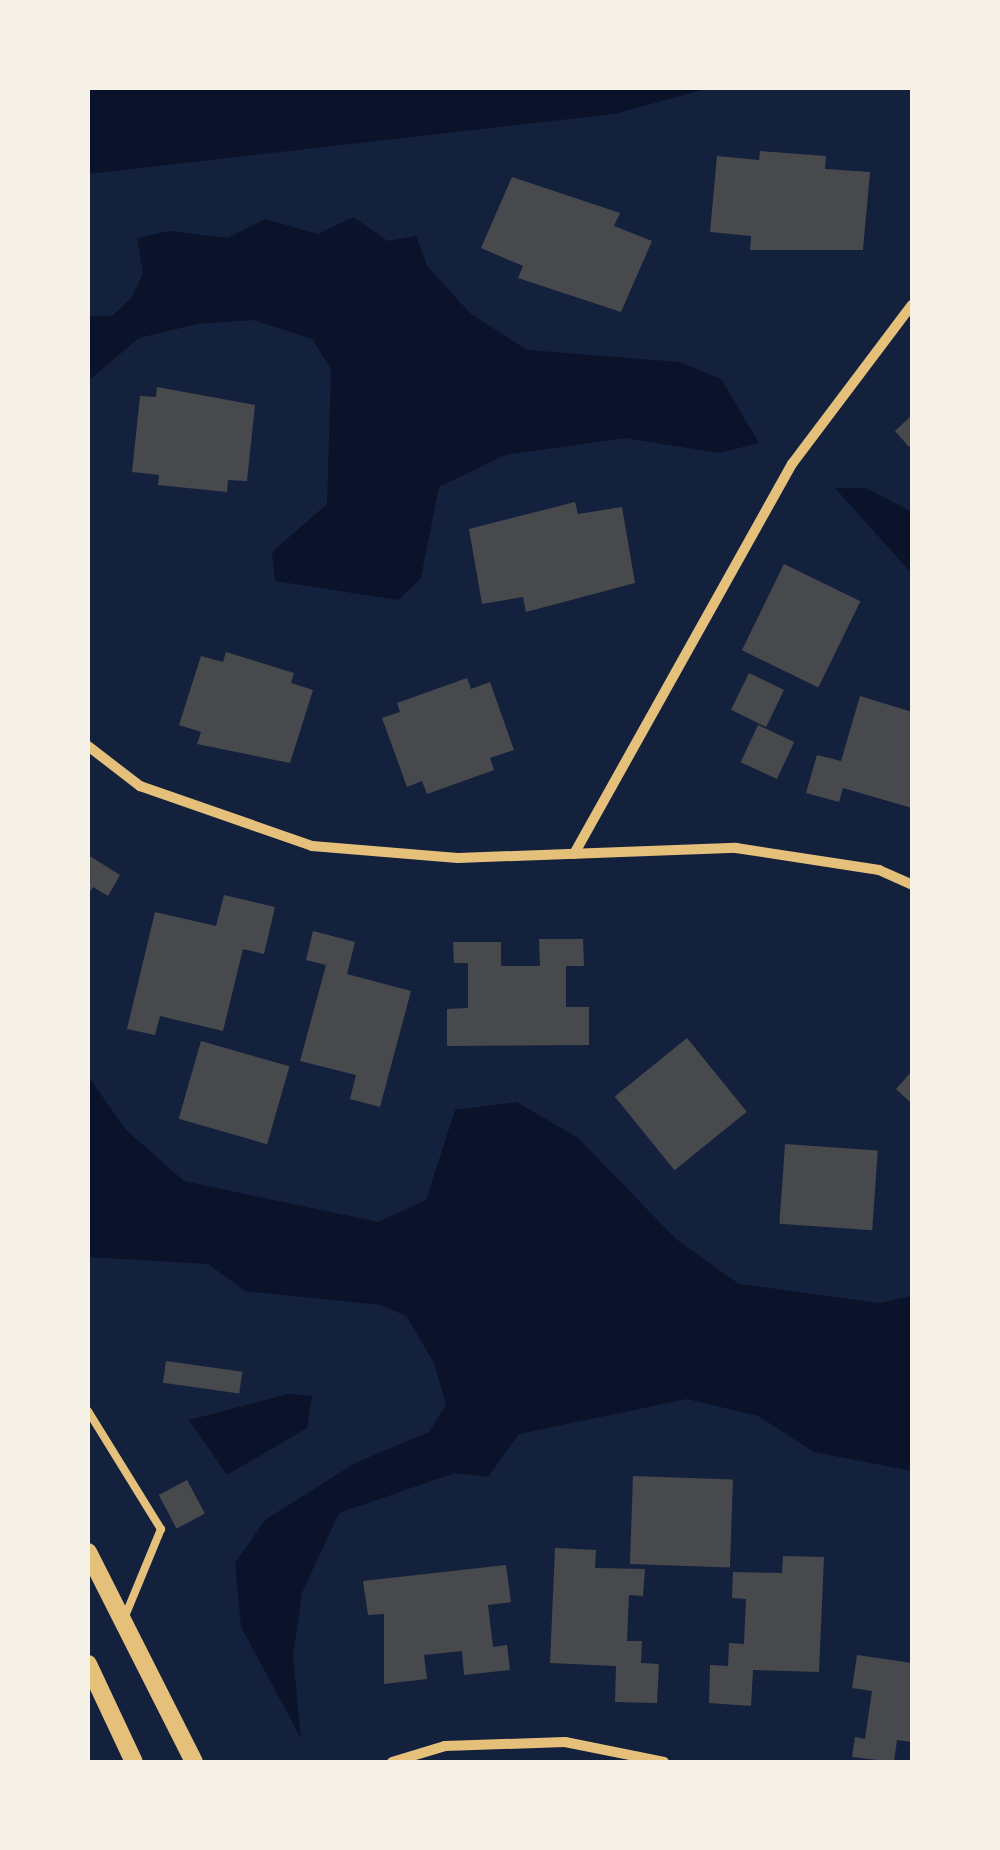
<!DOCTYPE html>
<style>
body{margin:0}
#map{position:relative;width:1000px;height:1850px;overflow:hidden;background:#14213d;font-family:"Work Sans",sans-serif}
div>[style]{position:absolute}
.water>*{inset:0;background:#0b132b}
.building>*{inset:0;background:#48494c;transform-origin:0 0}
.service>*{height:8px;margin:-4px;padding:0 4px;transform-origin:4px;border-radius:4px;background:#e5c07b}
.minor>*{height:10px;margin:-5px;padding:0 5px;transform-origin:5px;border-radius:5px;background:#e5c07b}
.tertiary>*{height:18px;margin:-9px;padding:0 9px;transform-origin:9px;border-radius:9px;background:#e5c07b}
span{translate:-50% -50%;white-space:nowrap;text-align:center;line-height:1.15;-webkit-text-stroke:8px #f6f1e7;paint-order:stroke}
.frame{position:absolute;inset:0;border:90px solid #f6f1e7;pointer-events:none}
</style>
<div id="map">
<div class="water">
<div style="clip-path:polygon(88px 88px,710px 88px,614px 114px,88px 174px)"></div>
<div style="clip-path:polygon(353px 217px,388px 241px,416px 236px,428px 267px,470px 313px,527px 350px,680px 362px,721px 379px,759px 443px,719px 453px,625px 438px,505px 455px,439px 487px,421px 578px,398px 600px,275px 581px,272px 552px,327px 504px,331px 369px,312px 339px,253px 320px,197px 324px,139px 338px,88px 381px,88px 316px,112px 316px,132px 297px,143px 273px,137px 238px,169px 231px,228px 238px,265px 219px,318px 234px)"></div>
<div style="clip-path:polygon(835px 488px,866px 488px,912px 512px,912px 574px)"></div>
<div style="clip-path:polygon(88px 1076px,126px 1130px,184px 1181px,378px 1222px,426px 1200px,455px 1110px,517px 1102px,578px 1138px,676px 1239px,739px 1284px,879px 1303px,912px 1296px,912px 1471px,814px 1452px,758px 1416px,687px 1399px,519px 1434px,488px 1477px,455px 1473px,339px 1513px,302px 1593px,293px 1656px,301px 1738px,241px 1627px,235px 1563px,265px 1520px,355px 1463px,429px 1432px,446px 1405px,434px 1363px,406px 1316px,381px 1305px,245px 1291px,208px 1264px,88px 1257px)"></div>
<div style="clip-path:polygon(288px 1394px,312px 1396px,307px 1428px,227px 1475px,189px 1420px)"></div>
</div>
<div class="building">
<div style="clip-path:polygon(760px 151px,826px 156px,825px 169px,870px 172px,863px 250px,750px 250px,751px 236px,710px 232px,717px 156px,759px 160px)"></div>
<div style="clip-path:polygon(512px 177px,620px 213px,614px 226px,652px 241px,621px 312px,518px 278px,523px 266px,481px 248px)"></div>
<div style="clip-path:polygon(157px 387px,255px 405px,247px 481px,228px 480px,227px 492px,158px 485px,159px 475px,132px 472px,140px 396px,156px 397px)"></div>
<div style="clip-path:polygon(912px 415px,912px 444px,909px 447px,895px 431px)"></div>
<div style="clip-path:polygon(575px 502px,578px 514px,622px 507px,635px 583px,526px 612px,523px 597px,482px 604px,469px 529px)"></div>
<div style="left:784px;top:564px;width:85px;height:96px;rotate:26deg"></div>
<div style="clip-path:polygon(226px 652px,294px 673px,291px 683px,313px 690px,290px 763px,197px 744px,201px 732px,179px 725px,201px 656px,223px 662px)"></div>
<div style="left:749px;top:673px;width:39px;height:41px;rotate:26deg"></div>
<div style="clip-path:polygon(467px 678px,471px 689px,490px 682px,514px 750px,490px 758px,494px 770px,427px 794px,422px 781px,407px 787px,382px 718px,400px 712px,397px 703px)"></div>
<div style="clip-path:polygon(860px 696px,912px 712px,912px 808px,843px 788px,839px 802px,806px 793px,817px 755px,841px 761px)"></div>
<div style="left:758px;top:725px;width:40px;height:41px;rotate:25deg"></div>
<div style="clip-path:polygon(88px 855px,120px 875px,108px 896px,93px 887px,88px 895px)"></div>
<div style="clip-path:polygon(224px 895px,275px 907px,264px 954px,243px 949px,223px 1031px,160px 1016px,155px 1035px,127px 1029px,155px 912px,216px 926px)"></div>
<div style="clip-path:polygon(313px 931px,355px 942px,347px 974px,411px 991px,380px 1107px,350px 1099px,356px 1075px,300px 1061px,326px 965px,306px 960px)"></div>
<div style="clip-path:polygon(539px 939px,583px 939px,584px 966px,566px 966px,566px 1007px,589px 1007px,589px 1045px,447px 1046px,447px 1009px,468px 1008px,468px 963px,454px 963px,453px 942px,501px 942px,501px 966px,540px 966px)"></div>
<div style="left:687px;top:1038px;width:95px;height:93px;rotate:51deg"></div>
<div style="left:201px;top:1041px;width:92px;height:81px;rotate:16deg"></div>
<div style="clip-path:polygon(912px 1071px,912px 1104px,896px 1089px)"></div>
<div style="left:785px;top:1144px;width:93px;height:80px;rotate:4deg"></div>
<div style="left:166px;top:1361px;width:77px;height:22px;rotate:8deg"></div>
<div style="left:633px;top:1476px;width:100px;height:88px;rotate:2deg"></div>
<div style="left:187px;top:1480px;width:38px;height:32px;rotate:62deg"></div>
<div style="clip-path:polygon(555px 1548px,596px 1550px,595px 1568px,645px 1569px,643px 1596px,629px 1595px,627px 1641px,642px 1641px,641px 1663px,659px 1664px,657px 1703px,615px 1702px,616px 1666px,550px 1663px)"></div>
<div style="clip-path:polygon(783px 1556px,824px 1557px,819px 1672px,753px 1670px,751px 1706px,709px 1703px,710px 1665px,728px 1666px,729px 1643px,744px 1644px,746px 1599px,732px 1598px,733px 1572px,782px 1573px)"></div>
<div style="clip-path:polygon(506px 1565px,511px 1602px,488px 1605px,493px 1647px,507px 1645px,510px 1670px,464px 1675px,462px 1651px,424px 1655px,427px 1679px,384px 1684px,384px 1614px,368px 1615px,363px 1581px)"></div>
<div style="clip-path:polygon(857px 1655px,912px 1663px,912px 1742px,897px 1740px,894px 1762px,852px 1757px,855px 1737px,865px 1739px,872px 1691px,852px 1688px)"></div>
</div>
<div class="service">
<div style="left:88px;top:1411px;width:139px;rotate:58.3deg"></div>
<div style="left:161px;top:1529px;width:92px;rotate:112.4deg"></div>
</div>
<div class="minor">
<div style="left:88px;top:746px;width:66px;rotate:37.6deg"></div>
<div style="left:140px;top:786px;width:182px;rotate:19.2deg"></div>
<div style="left:312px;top:846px;width:146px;rotate:4.7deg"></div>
<div style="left:458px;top:858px;width:278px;rotate:-2.1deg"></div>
<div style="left:736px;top:848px;width:145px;rotate:8.7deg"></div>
<div style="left:879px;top:870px;width:36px;rotate:24deg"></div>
<div style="left:574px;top:854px;width:447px;rotate:-60.8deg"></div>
<div style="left:792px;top:464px;width:199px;rotate:-53deg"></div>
<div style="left:392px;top:1762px;width:55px;rotate:-16.8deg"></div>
<div style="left:445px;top:1746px;width:120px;rotate:-1.9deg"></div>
<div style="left:565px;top:1742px;width:101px;rotate:11.4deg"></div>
</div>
<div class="tertiary">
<div style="left:88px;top:1552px;width:235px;rotate:63.2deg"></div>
<div style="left:88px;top:1664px;width:108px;rotate:64.9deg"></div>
</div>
<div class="frame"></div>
</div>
